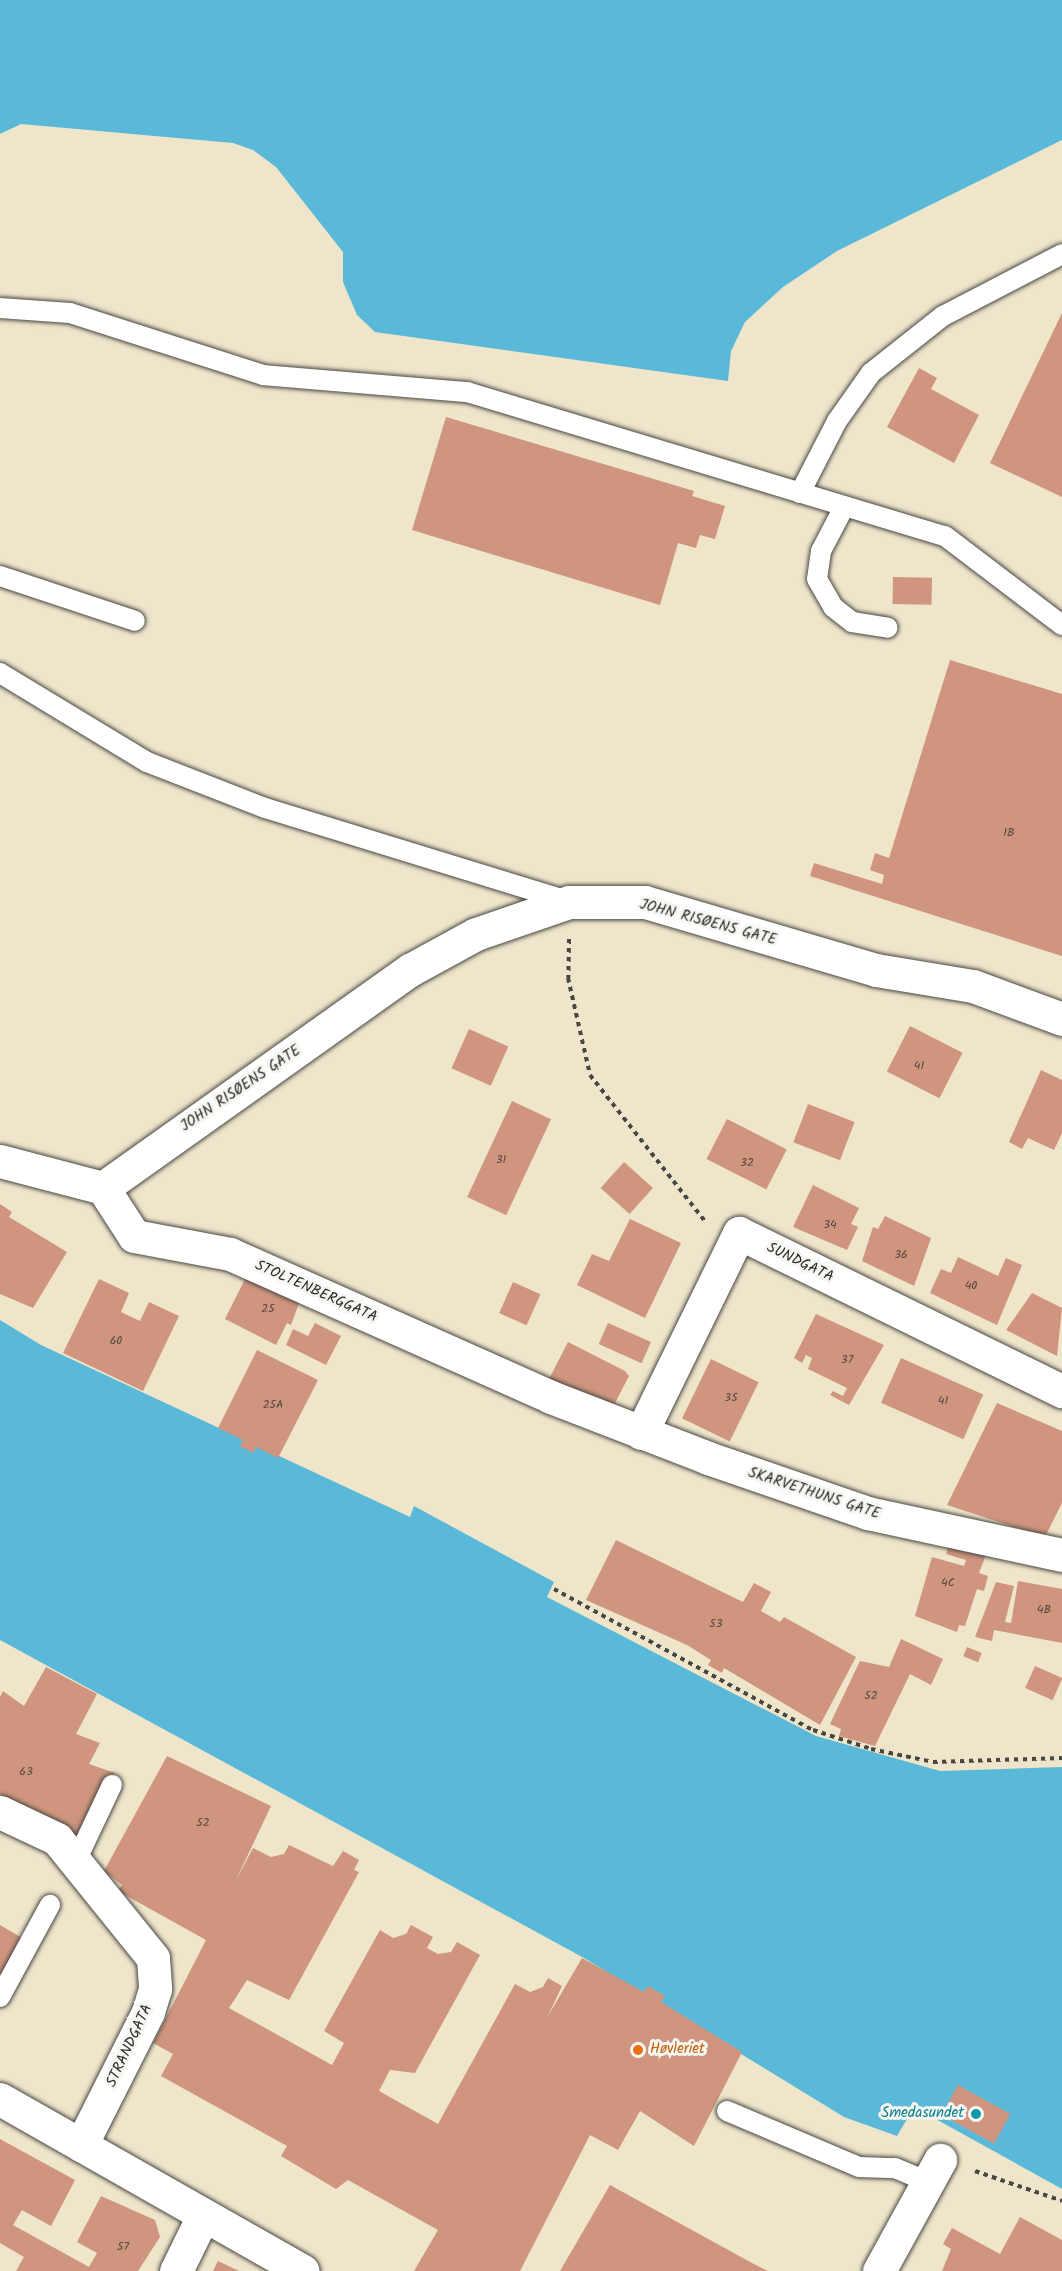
<!DOCTYPE html>
<meta charset="utf-8">
<style>
body{margin:0}
#map{position:relative;width:1062px;height:2271px;overflow:hidden;background:#eee5ca;font-family:Kalam,sans-serif}
div>[style]{position:absolute}
.water>*{inset:0;background:#5ab9d8}
.building>*{inset:0;background:#cf957e;transform-origin:0 0}
.path>*{height:4px;margin-top:-2px;transform-origin:0;background:repeating-linear-gradient(90deg,#484743 0 4.5px,transparent 0 9px)}
.roads{filter:drop-shadow(0 0 2px #484743) drop-shadow(0 0 2px #484743)}
.service>*{height:20px;margin:-10px;padding:0 10px;transform-origin:10px;border-radius:10px;background:#fff}
.minor>*{height:33px;margin:-16.5px;padding:0 16.5px;transform-origin:16.5px;border-radius:16.5px;background:#fff}
.tertiary>*{height:33px;margin:-16.5px;padding:0 16.5px;transform-origin:16.5px;border-radius:16.5px;background:#fff}
.dots>*{width:16px;height:16px;translate:-50% -50%;box-sizing:border-box;border:3px solid #f6f6f2;border-radius:50%}
span{translate:-50% -50%;white-space:nowrap;text-align:center;line-height:1.15;-webkit-text-stroke:6px #f6f6f2;paint-order:stroke}
.number-label{font-size:12px;color:#544640}
.number-label span{-webkit-text-stroke-width:0}
.street-label{font-size:15px;color:#2b2b2b}
.food-label{font-size:15px;color:#c56008}
.left{translate:0 -50%;text-align:left}
.culture-label{font-size:15px;color:#0d838f}
.right{translate:-100% -50%;text-align:right}
</style>
<div id="map">
<div class="water">
<div style="clip-path:polygon(0 0,1062px 0,1062px 140px,837px 251px,783px 287px,745px 322px,731px 351px,728px 381px,375px 332px,357px 315px,343px 282px,343px 252px,276px 167px,253px 150px,233px 143px,21px 124px,0 134px)"></div>
<div style="clip-path:polygon(0 1320px,41px 1345px,410px 1517px,414px 1506px,554px 1582px,547px 1597px,816px 1736px,940px 1771px,1062px 1767px,1062px 2189px,914px 2107px,897px 2136px,844px 2117px,584px 1958px,0 1640px)"></div>
</div>
<div class="building">
<div style="clip-path:polygon(1062px 313px,1062px 497px,990px 463px)"></div>
<div style="clip-path:polygon(919px 368px,937px 378px,931px 389px,979px 415px,954px 463px,887px 427px)"></div>
<div style="clip-path:polygon(446px 417px,694px 491px,692px 496px,725px 506px,715px 539px,700px 535px,696px 548px,678px 543px,660px 605px,412px 530px)"></div>
<div style="left:893px;top:577px;width:39px;height:27px;rotate:1deg"></div>
<div style="clip-path:polygon(950px 660px,1062px 694px,1062px 956px,810px 876px,814px 863px,882px 884px,884px 875px,870px 870px,875px 853px,889px 858px)"></div>
<div style="left:910px;top:1026px;width:59px;height:51px;rotate:27deg"></div>
<div style="left:469px;top:1029px;width:43px;height:43px;rotate:24deg"></div>
<div style="clip-path:polygon(1041px 1070px,1062px 1080px,1062px 1133px,1054px 1150px,1028px 1138px,1022px 1149px,1009px 1142px)"></div>
<div style="left:512px;top:1101px;width:43px;height:106px;rotate:25deg"></div>
<div style="left:808px;top:1104px;width:50px;height:41px;rotate:21deg"></div>
<div style="left:727px;top:1119px;width:67px;height:45px;rotate:27deg"></div>
<div style="left:624px;top:1162px;width:39px;height:35px;rotate:42deg"></div>
<div style="clip-path:polygon(813px 1185px,859px 1208px,851px 1224px,858px 1227px,847px 1250px,793px 1227px)"></div>
<div style="clip-path:polygon(0 1204px,12px 1212px,9px 1217px,67px 1252px,33px 1308px,0 1294px)"></div>
<div style="clip-path:polygon(885px 1216px,931px 1238px,914px 1286px,862px 1261px,873px 1227px,878px 1229px)"></div>
<div style="clip-path:polygon(630px 1219px,681px 1243px,645px 1318px,577px 1285px,592px 1254px,609px 1261px)"></div>
<div style="clip-path:polygon(958px 1257px,998px 1276px,1006px 1258px,1022px 1265px,997px 1325px,930px 1293px,941px 1269px,951px 1273px)"></div>
<div style="clip-path:polygon(250px 1269px,302px 1295px,291px 1325px,287px 1323px,276px 1345px,225px 1319px)"></div>
<div style="clip-path:polygon(99px 1279px,129px 1293px,121px 1312px,140px 1321px,149px 1302px,179px 1316px,143px 1391px,63px 1353px)"></div>
<div style="left:513px;top:1282px;width:30px;height:34px;rotate:24deg"></div>
<div style="clip-path:polygon(1032px 1293px,1062px 1308px,1057px 1356px,1006px 1330px)"></div>
<div style="clip-path:polygon(816px 1314px,884px 1345px,849px 1405px,830px 1395px,833px 1391px,843px 1396px,847px 1388px,808px 1369px,812px 1358px,806px 1355px,802px 1363px,794px 1358px)"></div>
<div style="clip-path:polygon(315px 1323px,341px 1336px,326px 1365px,286px 1345px,293px 1329px,308px 1336px)"></div>
<div style="left:608px;top:1323px;width:47px;height:23px;rotate:24deg"></div>
<div style="clip-path:polygon(568px 1342px,625px 1371px,629px 1376px,614px 1405px,548px 1381px)"></div>
<div style="clip-path:polygon(257px 1350px,318px 1380px,278px 1458px,256px 1447px,253px 1453px,240px 1446px,243px 1440px,218px 1428px)"></div>
<div style="left:901px;top:1358px;width:90px;height:49px;rotate:24deg"></div>
<div style="left:711px;top:1359px;width:53px;height:66px;rotate:26deg"></div>
<div style="clip-path:polygon(997px 1403px,1062px 1431px,1062px 1503px,1045px 1537px,947px 1505px)"></div>
<div style="clip-path:polygon(952px 1536px,989px 1547px,979px 1573px,988px 1576px,984px 1591px,977px 1589px,965px 1626px,959px 1625px,957px 1632px,915px 1616px,932px 1557px,964px 1566px,966px 1560px,946px 1554px)"></div>
<div style="clip-path:polygon(616px 1540px,743px 1602px,754px 1583px,771px 1592px,761px 1611px,780px 1622px,784px 1617px,856px 1657px,820px 1725px,724px 1668px,722px 1673px,708px 1665px,711px 1660px,687px 1645px,586px 1600px)"></div>
<div style="clip-path:polygon(1018px 1581px,1062px 1589px,1062px 1643px,994px 1630px,992px 1641px,975px 1637px,996px 1582px,1014px 1586px,1005px 1622px,1011px 1623px)"></div>
<div style="clip-path:polygon(901px 1639px,943px 1659px,931px 1685px,910px 1674px,875px 1746px,839px 1736px,841px 1729px,830px 1724px,860px 1661px,889px 1667px)"></div>
<div style="left:967px;top:1647px;width:16px;height:10px;rotate:22deg"></div>
<div style="left:1035px;top:1666px;width:30px;height:24px;rotate:24deg"></div>
<div style="clip-path:polygon(46px 1667px,97px 1694px,76px 1734px,100px 1743px,89px 1764px,115px 1773px,78px 1842px,0 1794px,0 1697px,3px 1691px,24px 1706px)"></div>
<div style="clip-path:polygon(167px 1756px,271px 1806px,235px 1882px,253px 1848px,271px 1857px,284px 1854px,289px 1845px,333px 1866px,343px 1851px,359px 1860px,354px 1870px,359px 1872px,289px 2000px,247px 1980px,229px 2008px,332px 2065px,344px 2043px,324px 2031px,380px 1930px,393px 1938px,406px 1934px,411px 1925px,433px 1937px,427px 1948px,438px 1954px,451px 1952px,457px 1942px,480px 1955px,415px 2073px,390px 2070px,379px 2091px,438px 2124px,515px 1984px,530px 1992px,543px 1987px,548px 1978px,562px 1986px,548px 2016px,582px 1958px,644px 1992px,648px 1986px,665px 1996px,661px 2002px,742px 2052px,694px 2146px,640px 2111px,618px 2150px,590px 2135px,520px 2271px,414px 2271px,438px 2230px,348px 2180px,336px 2189px,281px 2156px,287px 2146px,161px 2076px,173px 2054px,153px 2043px,206px 1940px,118px 1891px,122px 1885px,104px 1871px)"></div>
<div style="clip-path:polygon(0 1925px,24px 1939px,0 1981px)"></div>
<div style="left:958px;top:2085px;width:60px;height:34px;rotate:29deg"></div>
<div style="clip-path:polygon(0 2139px,75px 2180px,51px 2226px,22px 2210px,13px 2225px,89px 2267px,97px 2253px,77px 2242px,101px 2196px,155px 2220px,160px 2237px,138px 2271px,16px 2271px,24px 2257px,0 2243px)"></div>
<div style="clip-path:polygon(610px 2185px,752px 2263px,768px 2271px,560px 2271px)"></div>
<div style="clip-path:polygon(1020px 2217px,1062px 2240px,1062px 2271px,942px 2271px,951px 2249px,943px 2244px,952px 2228px,1000px 2254px)"></div>
<div style="clip-path:polygon(218px 2261px,239px 2271px,213px 2271px)"></div>
</div>
<div class="path">
<div style="left:569px;top:939px;width:39px;rotate:91deg"></div>
<div style="left:568px;top:978px;width:99px;rotate:77.2deg"></div>
<div style="left:590px;top:1075px;width:186px;rotate:51.8deg"></div>
<div style="left:554px;top:1589px;width:295px;rotate:28.6deg"></div>
<div style="left:813px;top:1730px;width:61px;rotate:18.1deg"></div>
<div style="left:871px;top:1749px;width:63px;rotate:11.8deg"></div>
<div style="left:933px;top:1762px;width:129px;rotate:-1.8deg"></div>
<div style="left:975px;top:2171px;width:92px;rotate:19deg"></div>
</div>
<div class="roads">
<div class="service">
<div style="left:0;top:308px;width:70px;rotate:4.1deg"></div>
<div style="left:70px;top:313px;width:203px;rotate:17.8deg"></div>
<div style="left:263px;top:375px;width:205px;rotate:4.8deg"></div>
<div style="left:467px;top:392px;width:499px;rotate:16.8deg"></div>
<div style="left:945px;top:536px;width:147px;rotate:37.3deg"></div>
<div style="left:800px;top:493px;width:81px;rotate:-62.8deg"></div>
<div style="left:837px;top:421px;width:59px;rotate:-54.7deg"></div>
<div style="left:871px;top:373px;width:92px;rotate:-38.4deg"></div>
<div style="left:943px;top:316px;width:134px;rotate:-27.5deg"></div>
<div style="left:844px;top:507px;width:50px;rotate:117.6deg"></div>
<div style="left:821px;top:551px;width:28px;rotate:98deg"></div>
<div style="left:817px;top:579px;width:32px;rotate:60deg"></div>
<div style="left:833px;top:607px;width:24px;rotate:38deg"></div>
<div style="left:852px;top:622px;width:36px;rotate:9deg"></div>
<div style="left:0;top:576px;width:142px;rotate:18.4deg"></div>
<div style="left:0;top:673px;width:172px;rotate:31.2deg"></div>
<div style="left:147px;top:762px;width:127px;rotate:21.3deg"></div>
<div style="left:265px;top:808px;width:317px;rotate:17.1deg"></div>
<div style="left:77px;top:1859px;width:82px;rotate:-64.7deg"></div>
<div style="left:0;top:1997px;width:105px;rotate:-61.5deg"></div>
<div style="left:727px;top:2111px;width:143px;rotate:23deg"></div>
<div style="left:859px;top:2167px;width:36px;rotate:2deg"></div>
<div style="left:895px;top:2168px;width:36px;rotate:23deg"></div>
</div>
<div class="minor">
<div style="left:0;top:1161px;width:106px;rotate:14.7deg"></div>
<div style="left:103px;top:1188px;width:57px;rotate:57.1deg"></div>
<div style="left:134px;top:1236px;width:98px;rotate:10.6deg"></div>
<div style="left:230px;top:1254px;width:351px;rotate:24deg"></div>
<div style="left:551px;top:1397px;width:168px;rotate:21.2deg"></div>
<div style="left:708px;top:1458px;width:169px;rotate:19deg"></div>
<div style="left:868px;top:1513px;width:198px;rotate:12.2deg"></div>
<div style="left:103px;top:1188px;width:377px;rotate:-35.4deg"></div>
<div style="left:410px;top:970px;width:75px;rotate:-28.6deg"></div>
<div style="left:476px;top:934px;width:98px;rotate:-19deg"></div>
<div style="left:569px;top:902px;width:76px"></div>
<div style="left:645px;top:902px;width:241px;rotate:16.4deg"></div>
<div style="left:876px;top:970px;width:98px;rotate:9.4deg"></div>
<div style="left:973px;top:986px;width:95px;rotate:20.3deg"></div>
<div style="left:641px;top:1433px;width:223px;rotate:-63.9deg"></div>
<div style="left:739px;top:1233px;width:360px;rotate:26.1deg"></div>
<div style="left:0;top:1812px;width:63px;rotate:25.3deg"></div>
<div style="left:57px;top:1839px;width:153px;rotate:51.1deg"></div>
<div style="left:153px;top:1958px;width:31px;rotate:86deg"></div>
<div style="left:155px;top:1989px;width:24px;rotate:107deg"></div>
<div style="left:148px;top:2012px;width:149px;rotate:116.7deg"></div>
<div style="left:879px;top:2271px;width:127px;rotate:-61.2deg"></div>
</div>
<div class="tertiary">
<div style="left:0;top:2099px;width:348px;rotate:29.6deg"></div>
<div style="left:176px;top:2271px;width:61px;rotate:-63.9deg"></div>
</div>
</div>
<div class="dots">
<div style="left:638px;top:2050px;background:#e8710a"></div>
<div style="left:976px;top:2114px;background:#0f9aa8"></div>
</div>
<div class="number-label">
<span style="left:1009px;top:833px">1B</span>
<span style="left:919px;top:1066px">41</span>
<span style="left:501px;top:1160px">31</span>
<span style="left:747px;top:1163px">32</span>
<span style="left:830px;top:1225px">34</span>
<span style="left:901px;top:1255px">36</span>
<span style="left:971px;top:1286px">40</span>
<span style="left:268px;top:1309px">25</span>
<span style="left:116px;top:1341px">60</span>
<span style="left:847px;top:1360px">37</span>
<span style="left:731px;top:1398px">35</span>
<span style="left:943px;top:1401px">41</span>
<span style="left:273px;top:1405px">25A</span>
<span style="left:948px;top:1583px">4C</span>
<span style="left:1044px;top:1610px">4B</span>
<span style="left:716px;top:1624px">53</span>
<span style="left:871px;top:1696px">52</span>
<span style="left:26px;top:1772px">63</span>
<span style="left:203px;top:1823px">52</span>
<span style="left:123px;top:2247px">57</span>
</div>
<div class="street-label">
<span style="left:708px;top:923px;rotate:15deg">JOHN RISØENS GATE</span>
<span style="left:241px;top:1089px;rotate:-34deg">JOHN RISØENS GATE</span>
<span style="left:800px;top:1263px;rotate:26deg">SUNDGATA</span>
<span style="left:316px;top:1292px;rotate:24deg">STOLTENBERGGATA</span>
<span style="left:814px;top:1494px;rotate:18deg">SKARVETHUNS GATE</span>
<span style="left:130px;top:2046px;rotate:-65deg">STRANDGATA</span>
</div>
<div class="food-label">
<span class="left" style="left:650px;top:2050px">Høvleriet</span>
</div>
<div class="culture-label">
<span class="right" style="left:964px;top:2114px">Smedasundet</span>
</div>
</div>
